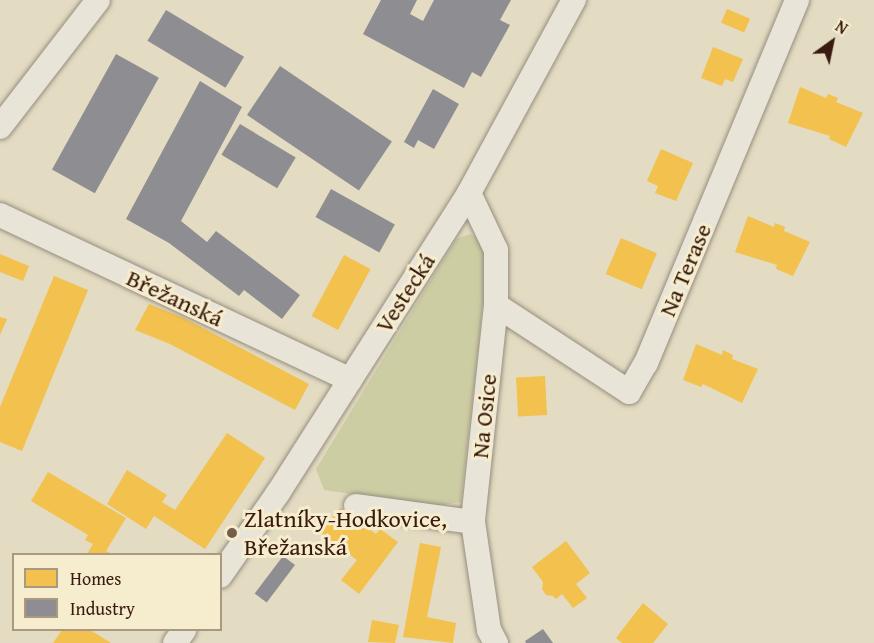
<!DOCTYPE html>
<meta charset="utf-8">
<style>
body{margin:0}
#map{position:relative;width:874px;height:643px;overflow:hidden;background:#e3dbc2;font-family:"Gentium Book Plus",serif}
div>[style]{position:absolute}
.green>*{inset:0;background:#cdcda4}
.homes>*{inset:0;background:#f2c14e;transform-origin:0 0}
.industry>*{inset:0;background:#8d8d92;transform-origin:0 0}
.roads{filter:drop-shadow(0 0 2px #968d7e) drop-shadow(0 0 2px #968d7e)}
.minor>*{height:24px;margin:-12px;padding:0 12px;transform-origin:12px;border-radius:12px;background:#e8e4d7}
.dots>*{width:16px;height:16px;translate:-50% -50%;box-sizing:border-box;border:3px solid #f6ecce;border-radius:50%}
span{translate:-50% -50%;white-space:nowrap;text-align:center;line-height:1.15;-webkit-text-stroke:6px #f6ecce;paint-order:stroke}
.street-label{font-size:24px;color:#381a0e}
.poi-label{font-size:24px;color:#381a0e}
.left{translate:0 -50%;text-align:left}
.legend{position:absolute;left:12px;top:553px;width:210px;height:78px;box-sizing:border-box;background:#f6ecce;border:2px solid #aa9881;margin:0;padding:8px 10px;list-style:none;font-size:18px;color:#381a0e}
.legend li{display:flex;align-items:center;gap:12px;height:30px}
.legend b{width:30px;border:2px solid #aa9881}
.north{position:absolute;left:802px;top:12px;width:60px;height:60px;-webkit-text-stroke:4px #f6ecce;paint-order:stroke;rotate:33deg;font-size:16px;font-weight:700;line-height:24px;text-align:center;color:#381a0e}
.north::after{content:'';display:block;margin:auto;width:21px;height:27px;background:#381a0e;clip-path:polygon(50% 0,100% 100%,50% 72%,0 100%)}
</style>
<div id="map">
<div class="green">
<div style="clip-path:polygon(470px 234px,481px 240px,488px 259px,461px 502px,435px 506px,324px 490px,316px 469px,456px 239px)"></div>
</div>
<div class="homes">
<div style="left:727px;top:9px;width:25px;height:15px;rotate:23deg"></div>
<div style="clip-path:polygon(713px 47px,743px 59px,733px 82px,725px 79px,722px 86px,701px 78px)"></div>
<div style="clip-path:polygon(800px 87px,826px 98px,828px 94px,838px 98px,836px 102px,863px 113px,846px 147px,829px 139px,830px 136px,788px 123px)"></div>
<div style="clip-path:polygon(661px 149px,693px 163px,676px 201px,655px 193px,658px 186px,647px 181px)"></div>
<div style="clip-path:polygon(748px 216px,774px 227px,775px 223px,785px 227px,784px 231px,810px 242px,793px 276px,776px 269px,777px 265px,735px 252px)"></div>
<div style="left:621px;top:238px;width:39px;height:39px;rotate:23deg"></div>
<div style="clip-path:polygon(0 254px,29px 266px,23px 281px,0 272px)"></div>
<div style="left:344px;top:255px;width:30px;height:69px;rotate:28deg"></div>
<div style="clip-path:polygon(54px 276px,88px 290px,22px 451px,0 442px,0 407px)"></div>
<div style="clip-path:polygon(149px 304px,184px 318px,309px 384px,295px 410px,170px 344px,135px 330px)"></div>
<div style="clip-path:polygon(0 317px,7px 319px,0 335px)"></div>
<div style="clip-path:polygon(696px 344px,722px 355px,723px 350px,733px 355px,732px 359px,758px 369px,742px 403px,703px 384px,701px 387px,683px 380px)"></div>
<div style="left:545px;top:376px;width:39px;height:29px;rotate:87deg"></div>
<div style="clip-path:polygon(227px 433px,265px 458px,205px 549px,154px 516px,146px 529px,107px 504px,127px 470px,167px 495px,162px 502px,175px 510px)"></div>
<div style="clip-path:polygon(48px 472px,126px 518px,106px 551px,112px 554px,87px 554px,93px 544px,85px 540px,88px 535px,31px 501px)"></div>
<div style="clip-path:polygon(340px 508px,376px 534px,380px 529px,398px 542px,359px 594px,341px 580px,357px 560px,321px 533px)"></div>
<div style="clip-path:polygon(566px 541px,590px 573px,576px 584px,587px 598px,573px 608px,562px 594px,556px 599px,553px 596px,546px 595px,542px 589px,543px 582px,532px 567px)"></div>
<div style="clip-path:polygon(420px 543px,441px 547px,427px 617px,456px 623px,453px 643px,403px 637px)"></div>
<div style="clip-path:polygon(643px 603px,668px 624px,653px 643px,622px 643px,616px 638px)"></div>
<div style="clip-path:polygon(372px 620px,399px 625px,395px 643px,368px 642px)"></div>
<div style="clip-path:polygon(62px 630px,90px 630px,111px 643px,53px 643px)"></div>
</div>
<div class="industry">
<div style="clip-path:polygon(381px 0,417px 0,410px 14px,423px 21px,434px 0,511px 0,500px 20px,510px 25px,481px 77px,472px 72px,464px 88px,363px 34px)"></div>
<div style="left:166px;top:10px;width:91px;height:36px;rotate:31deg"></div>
<div style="left:116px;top:54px;width:49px;height:132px;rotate:29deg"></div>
<div style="left:280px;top:66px;width:135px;height:59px;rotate:34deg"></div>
<div style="clip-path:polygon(200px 81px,242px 107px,181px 221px,207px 242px,216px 231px,300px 295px,282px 319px,244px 290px,239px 296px,169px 243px,126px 219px)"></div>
<div style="clip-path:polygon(433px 89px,459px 104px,434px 149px,418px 140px,414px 148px,404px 142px)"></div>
<div style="left:240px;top:124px;width:65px;height:36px;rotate:31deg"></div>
<div style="left:331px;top:189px;width:73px;height:32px;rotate:29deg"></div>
<div style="left:283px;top:556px;width:15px;height:47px;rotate:37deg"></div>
<div style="clip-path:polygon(543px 629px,553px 643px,526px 643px,525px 641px)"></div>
</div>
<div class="roads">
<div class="minor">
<div style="left:0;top:127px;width:160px;rotate:-52.3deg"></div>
<div style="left:469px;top:193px;width:63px;rotate:64.7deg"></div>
<div style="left:496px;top:250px;width:55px;rotate:90deg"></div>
<div style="left:496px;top:305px;width:218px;rotate:96.1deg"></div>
<div style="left:473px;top:522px;width:109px;rotate:81.6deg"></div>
<div style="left:489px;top:630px;width:15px;rotate:62deg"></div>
<div style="left:0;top:215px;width:387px;rotate:25.2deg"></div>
<div style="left:496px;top:305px;width:159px;rotate:33.2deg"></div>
<div style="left:629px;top:392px;width:34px;rotate:-60deg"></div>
<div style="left:646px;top:363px;width:393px;rotate:-67.4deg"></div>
<div style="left:356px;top:506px;width:118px;rotate:7.8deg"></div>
<div style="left:220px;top:576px;width:101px;rotate:-55.1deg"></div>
<div style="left:278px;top:493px;width:356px;rotate:-57.5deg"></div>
<div style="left:469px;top:193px;width:220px;rotate:-61.5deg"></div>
<div style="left:175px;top:643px;width:16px;rotate:-55deg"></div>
</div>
</div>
<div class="dots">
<div style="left:232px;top:533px;background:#745e4d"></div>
</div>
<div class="street-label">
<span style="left:685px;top:270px;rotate:-67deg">Na Terase</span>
<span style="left:405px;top:293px;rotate:-57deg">Vestecká</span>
<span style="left:175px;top:298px;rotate:25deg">Břežanská</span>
<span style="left:484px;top:416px;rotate:-84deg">Na Osice</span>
</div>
<div class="poi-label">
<span class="left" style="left:244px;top:533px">Zlatníky-Hodkovice,<br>Břežanská</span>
</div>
<ul class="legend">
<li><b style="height:16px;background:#f2c14e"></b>Homes</li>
<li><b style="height:16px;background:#8d8d92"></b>Industry</li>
</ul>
<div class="north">N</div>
</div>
